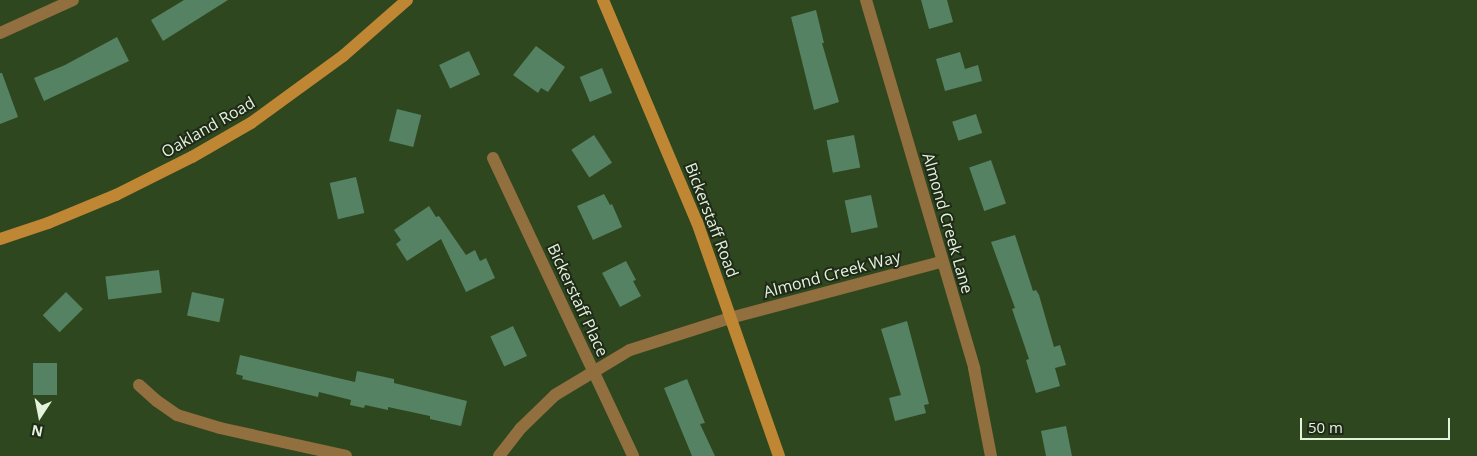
<!DOCTYPE html>
<style>
body{margin:0}
#map{position:relative;width:1477px;height:456px;overflow:hidden;background:#2f471e;font-family:"Open Sans",sans-serif}
div>[style]{position:absolute}
.building>*{inset:0;background:#548262;transform-origin:0 0}
.street>*{height:12px;margin:-6px;padding:0 6px;transform-origin:6px;border-radius:6px;background:#926f3f}
.secondary>*{height:12px;margin:-6px;padding:0 6px;transform-origin:6px;border-radius:6px;background:#bf8734}
span{translate:-50% -50%;white-space:nowrap;text-align:center;line-height:1.15;-webkit-text-stroke:4px #1f2a18;paint-order:stroke}
.street-label{font-size:16px;color:#e4f3db}
.north{position:absolute;left:15px;top:391px;width:50px;height:50px;-webkit-text-stroke:4px #1f2a18;paint-order:stroke;rotate:191deg;font-size:14px;font-weight:700;line-height:20px;text-align:center;color:#e4f3db}
.north::after{content:'';display:block;margin:auto;width:18px;height:22px;background:#e4f3db;clip-path:polygon(50% 0,100% 100%,50% 72%,0 100%)}
.scale{position:absolute;left:1300px;top:418px;width:150px;height:22px;box-sizing:border-box;border:2px solid #e4f3db;border-top:0;padding-left:6px;font-size:15px;line-height:18px;white-space:nowrap;color:#e4f3db;-webkit-text-stroke:4px #1f2a18;paint-order:stroke}
</style>
<div id="map">
<div class="building">
<div style="clip-path:polygon(184px 0,228px 0,163px 41px,151px 20px)"></div>
<div style="clip-path:polygon(921px 0,947px 0,953px 22px,929px 29px)"></div>
<div style="clip-path:polygon(816px 10px,824px 43px,822px 43px,839px 102px,814px 110px,791px 17px)"></div>
<div style="clip-path:polygon(117px 37px,129px 61px,44px 101px,34px 78px,65px 65px)"></div>
<div style="clip-path:polygon(536px 46px,565px 67px,548px 92px,541px 88px,538px 93px,513px 75px)"></div>
<div style="left:469px;top:51px;width:26px;height:33px;rotate:65deg"></div>
<div style="clip-path:polygon(960px 52px,965px 69px,978px 65px,982px 81px,945px 91px,936px 59px)"></div>
<div style="left:602px;top:68px;width:27px;height:24px;rotate:68deg"></div>
<div style="clip-path:polygon(0 73px,2px 73px,18px 117px,0 124px)"></div>
<div style="left:397px;top:109px;width:25px;height:33px;rotate:14deg"></div>
<div style="left:976px;top:114px;width:20px;height:25px;rotate:72deg"></div>
<div style="left:594px;top:135px;width:33px;height:27px;rotate:57deg"></div>
<div style="left:854px;top:135px;width:33px;height:28px;rotate:79deg"></div>
<div style="left:991px;top:160px;width:46px;height:23px;rotate:71deg"></div>
<div style="left:356px;top:177px;width:37px;height:27px;rotate:77deg"></div>
<div style="clip-path:polygon(604px 194px,610px 205px,612px 204px,622px 227px,593px 240px,577px 206px)"></div>
<div style="left:871px;top:195px;width:33px;height:27px;rotate:78deg"></div>
<div style="clip-path:polygon(429px 206px,436px 217px,439px 216px,466px 255px,475px 250px,480px 261px,486px 258px,495px 278px,466px 292px,441px 239px,407px 261px,396px 244px,401px 240px,394px 230px)"></div>
<div style="clip-path:polygon(1015px 235px,1033px 291px,1036px 290px,1039px 295px,1054px 347px,1060px 345px,1066px 365px,1055px 368px,1060px 386px,1036px 393px,1026px 360px,1029px 359px,1012px 309px,1015px 308px,991px 242px)"></div>
<div style="clip-path:polygon(626px 261px,636px 280px,633px 281px,641px 296px,620px 307px,602px 273px)"></div>
<div style="left:159px;top:270px;width:23px;height:54px;rotate:83deg"></div>
<div style="left:66px;top:292px;width:24px;height:33px;rotate:45deg"></div>
<div style="left:192px;top:292px;width:33px;height:24px;rotate:12deg"></div>
<div style="clip-path:polygon(907px 321px,929px 404px,924px 405px,926px 413px,895px 421px,889px 398px,901px 395px,881px 329px)"></div>
<div style="left:513px;top:326px;width:33px;height:25px;rotate:65deg"></div>
<div style="clip-path:polygon(240px 355px,355px 382px,357px 371px,394px 379px,394px 383px,467px 401px,461px 426px,430px 419px,430px 416px,388px 407px,388px 410px,365px 405px,364px 408px,350px 405px,351px 400px,319px 392px,318px 397px,242px 379px,243px 376px,236px 374px)"></div>
<div style="left:33px;top:363px;width:24px;height:32px"></div>
<div style="clip-path:polygon(687px 379px,705px 423px,700px 424px,715px 456px,692px 456px,664px 388px)"></div>
<div style="clip-path:polygon(1066px 426px,1072px 456px,1046px 456px,1041px 431px)"></div>
</div>
<div class="street">
<div style="left:866px;top:0;width:384px;rotate:73.6deg"></div>
<div style="left:974px;top:368px;width:90px;rotate:79.1deg"></div>
<div style="left:0;top:33px;width:80px;rotate:-24.3deg"></div>
<div style="left:493px;top:158px;width:329px;rotate:64.8deg"></div>
<div style="left:139px;top:385px;width:24px;rotate:42deg"></div>
<div style="left:157px;top:401px;width:24px;rotate:35deg"></div>
<div style="left:177px;top:415px;width:45px;rotate:16.8deg"></div>
<div style="left:220px;top:428px;width:129px;rotate:12.5deg"></div>
<div style="left:499px;top:456px;width:36px;rotate:-52deg"></div>
<div style="left:521px;top:428px;width:47px;rotate:-44.1deg"></div>
<div style="left:555px;top:395px;width:87px;rotate:-31deg"></div>
<div style="left:630px;top:350px;width:105px;rotate:-17.7deg"></div>
<div style="left:730px;top:318px;width:218px;rotate:-14.9deg"></div>
</div>
<div class="secondary">
<div style="left:603px;top:0;width:241px;rotate:67.1deg"></div>
<div style="left:697px;top:222px;width:248px;rotate:70.7deg"></div>
<div style="left:0;top:239px;width:51px;rotate:-18.4deg"></div>
<div style="left:48px;top:223px;width:74px;rotate:-22.4deg"></div>
<div style="left:116px;top:195px;width:85px;rotate:-26.6deg"></div>
<div style="left:192px;top:157px;width:68px;rotate:-30deg"></div>
<div style="left:251px;top:123px;width:114px;rotate:-36.1deg"></div>
<div style="left:343px;top:56px;width:85px;rotate:-41.2deg"></div>
</div>
<div class="street-label">
<span style="left:208px;top:127px;rotate:-30deg">Oakland Road</span>
<span style="left:712px;top:220px;rotate:69deg">Bickerstaff Road</span>
<span style="left:948px;top:223px;rotate:74deg">Almond Creek Lane</span>
<span style="left:832px;top:274px;rotate:-15deg">Almond Creek Way</span>
<span style="left:578px;top:300px;rotate:65deg">Bickerstaff Place</span>
</div>
<div class="north">N</div>
<div class="scale">50 m</div>
</div>
